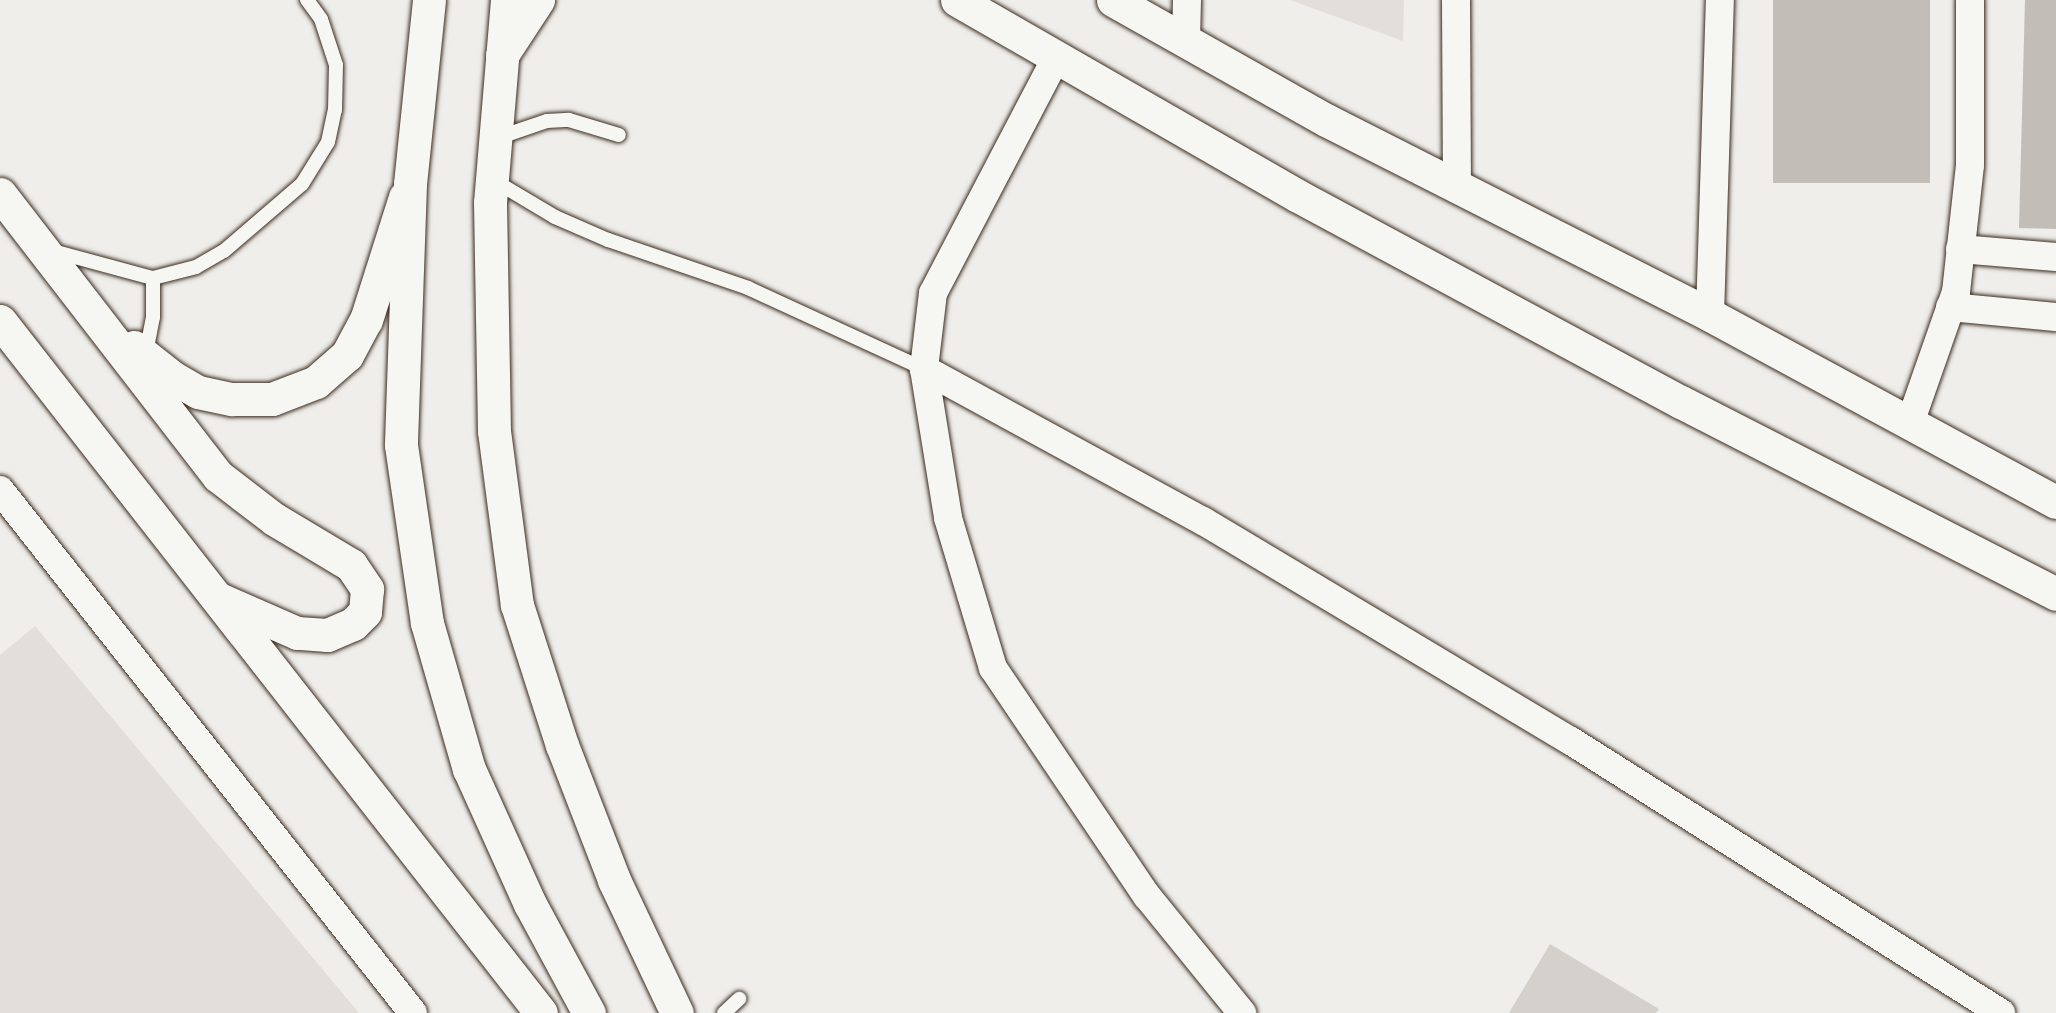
<!DOCTYPE html>
<style>
body{margin:0}
#map{position:relative;width:2056px;height:1013px;overflow:hidden;background:#efeeea;font-family:Dekko,sans-serif}
div>[style]{position:absolute}
.built>*{inset:0;background:#e2dfdb}
.green>*{inset:0;background:#d4d1cc}
.building>*{inset:0;background:#c2bdb7;transform-origin:0 0}
.roads{filter:drop-shadow(0 0 2px #3b2a1e) drop-shadow(0 0 2px #3b2a1e)}
.service>*{height:14px;margin:-7px;padding:0 7px;transform-origin:7px;border-radius:7px;background:#f6f6f2}
.minor>*{height:28px;margin:-14px;padding:0 14px;transform-origin:14px;border-radius:14px;background:#f6f6f2}
.tertiary>*{height:33px;margin:-16.5px;padding:0 16.5px;transform-origin:16.5px;border-radius:16.5px;background:#f6f6f2}
.secondary>*{height:33px;margin:-16.5px;padding:0 16.5px;transform-origin:16.5px;border-radius:16.5px;background:#f6f6f2}
.primary>*{height:33px;margin:-16.5px;padding:0 16.5px;transform-origin:16.5px;border-radius:16.5px;background:#f6f6f2}
span{translate:-50% -50%;white-space:nowrap;text-align:center;line-height:1.15;-webkit-text-stroke:5px #f6f6f2;paint-order:stroke}
</style>
<div id="map">
<div class="built">
<div style="clip-path:polygon(1290px 0,1404px 0,1403px 41px)"></div>
<div style="clip-path:polygon(35px 626px,359px 1013px,0 1013px,0 655px)"></div>
</div>
<div class="green">
<div style="clip-path:polygon(1550px 944px,1659px 1009px,1656px 1013px,1509px 1013px)"></div>
</div>
<div class="building">
<div style="left:1773px;top:0;width:157px;height:183px"></div>
<div style="clip-path:polygon(2025px 0,2056px 0,2056px 229px,2019px 228px)"></div>
</div>
<div class="roads">
<div class="service">
<div style="left:497px;top:138px;width:53px;rotate:-18.8deg"></div>
<div style="left:547px;top:121px;width:22px;rotate:-3deg"></div>
<div style="left:569px;top:120px;width:52px;rotate:16.7deg"></div>
<div style="left:493px;top:180px;width:72px;rotate:30.8deg"></div>
<div style="left:555px;top:217px;width:58px;rotate:23.5deg"></div>
<div style="left:608px;top:240px;width:148px;rotate:18.9deg"></div>
<div style="left:748px;top:288px;width:194px;rotate:24.7deg"></div>
<div style="left:49px;top:250px;width:108px;rotate:15.1deg"></div>
<div style="left:153px;top:278px;width:44px;rotate:-14.3deg"></div>
<div style="left:196px;top:267px;width:32px;rotate:-30deg"></div>
<div style="left:224px;top:251px;width:103px;rotate:-40.7deg"></div>
<div style="left:302px;top:184px;width:49px;rotate:-58.2deg"></div>
<div style="left:328px;top:142px;width:33px;rotate:-78deg"></div>
<div style="left:335px;top:110px;width:45px;rotate:-88.7deg"></div>
<div style="left:336px;top:65px;width:48px;rotate:-108.1deg"></div>
<div style="left:321px;top:19px;width:24px;rotate:-126deg"></div>
<div style="left:146px;top:353px;width:37px;rotate:-79deg"></div>
<div style="left:153px;top:317px;width:39px;rotate:-90deg"></div>
<div style="left:724px;top:1013px;width:21px;rotate:-43deg"></div>
</div>
<div class="minor">
<div style="left:1456px;top:0;width:186px;rotate:89.7deg"></div>
<div style="left:1186px;top:41px;width:41px;rotate:-88.6deg"></div>
<div style="left:1056px;top:58px;width:265px;rotate:117.6deg"></div>
<div style="left:933px;top:293px;width:77px;rotate:96.8deg"></div>
<div style="left:924px;top:369px;width:151px;rotate:80.8deg"></div>
<div style="left:948px;top:518px;width:157px;rotate:73.3deg"></div>
<div style="left:993px;top:668px;width:275px;rotate:56deg"></div>
<div style="left:1147px;top:896px;width:151px;rotate:50.9deg"></div>
<div style="left:1960px;top:249px;width:96px;rotate:4.8deg"></div>
<div style="left:1950px;top:307px;width:106px;rotate:5.4deg"></div>
<div style="left:1710px;top:315px;width:315px;rotate:-88.2deg"></div>
<div style="left:924px;top:369px;width:318px;rotate:28.6deg"></div>
<div style="left:1203px;top:521px;width:429px;rotate:30.9deg"></div>
<div style="left:1571px;top:741px;width:509px;rotate:32.32deg"></div>
<div style="left:1910px;top:423px;width:139px;rotate:-70.7deg"></div>
<div style="left:1956px;top:292px;width:128px;rotate:-83.7deg"></div>
<div style="left:1970px;top:165px;width:165px;rotate:-90deg"></div>
<div style="left:0;top:490px;width:666px;rotate:51.7deg"></div>
</div>
<div class="tertiary">
<div style="left:0;top:194px;width:356px;rotate:52.3deg"></div>
<div style="left:218px;top:476px;width:71px;rotate:37.5deg"></div>
<div style="left:274px;top:519px;width:90px;rotate:30.9deg"></div>
<div style="left:351px;top:565px;width:29px;rotate:56deg"></div>
<div style="left:367px;top:589px;width:23px;rotate:95deg"></div>
<div style="left:365px;top:612px;width:17px;rotate:135deg"></div>
<div style="left:353px;top:624px;width:28px;rotate:157deg"></div>
<div style="left:327px;top:635px;width:30px;rotate:-176deg"></div>
<div style="left:297px;top:633px;width:87px;rotate:-156.4deg"></div>
<div style="left:0;top:321px;width:878px;rotate:51.98deg"></div>
<div style="left:134px;top:347px;width:48px;rotate:38.3deg"></div>
<div style="left:172px;top:377px;width:30px;rotate:30deg"></div>
<div style="left:198px;top:392px;width:35px;rotate:12deg"></div>
<div style="left:232px;top:399px;width:40px"></div>
<div style="left:272px;top:399px;width:47px;rotate:-21.1deg"></div>
<div style="left:316px;top:382px;width:41px;rotate:-41.1deg"></div>
<div style="left:347px;top:355px;width:40px;rotate:-62deg"></div>
<div style="left:366px;top:320px;width:129px;rotate:-72.4deg"></div>
</div>
<div class="secondary">
<div style="left:429px;top:0;width:185px;rotate:95.9deg"></div>
<div style="left:410px;top:184px;width:261px;rotate:92deg"></div>
<div style="left:401px;top:445px;width:180px;rotate:81.7deg"></div>
<div style="left:427px;top:623px;width:152px;rotate:74deg"></div>
<div style="left:469px;top:769px;width:148px;rotate:65.7deg"></div>
<div style="left:530px;top:904px;width:124px;rotate:61.6deg"></div>
<div style="left:507px;top:0;width:203px;rotate:94.8deg"></div>
<div style="left:490px;top:202px;width:229px;rotate:89deg"></div>
<div style="left:494px;top:431px;width:176px;rotate:82.5deg"></div>
<div style="left:517px;top:605px;width:147px;rotate:72.2deg"></div>
<div style="left:562px;top:745px;width:145px;rotate:68.9deg"></div>
<div style="left:614px;top:880px;width:147px;rotate:64.7deg"></div>
<div style="left:957px;top:0;width:393px;rotate:29.9deg"></div>
<div style="left:1298px;top:196px;width:435px;rotate:28.3deg"></div>
<div style="left:1681px;top:402px;width:421px;rotate:27.1deg"></div>
<div style="left:1113px;top:0;width:244px;rotate:29.4deg"></div>
<div style="left:1326px;top:120px;width:431px;rotate:26.9deg"></div>
<div style="left:1710px;top:315px;width:393px;rotate:28.4deg"></div>
</div>
<div class="primary">
<div style="left:502px;top:55px;width:66px;rotate:-56.8deg"></div>
</div>
</div>
</div>
